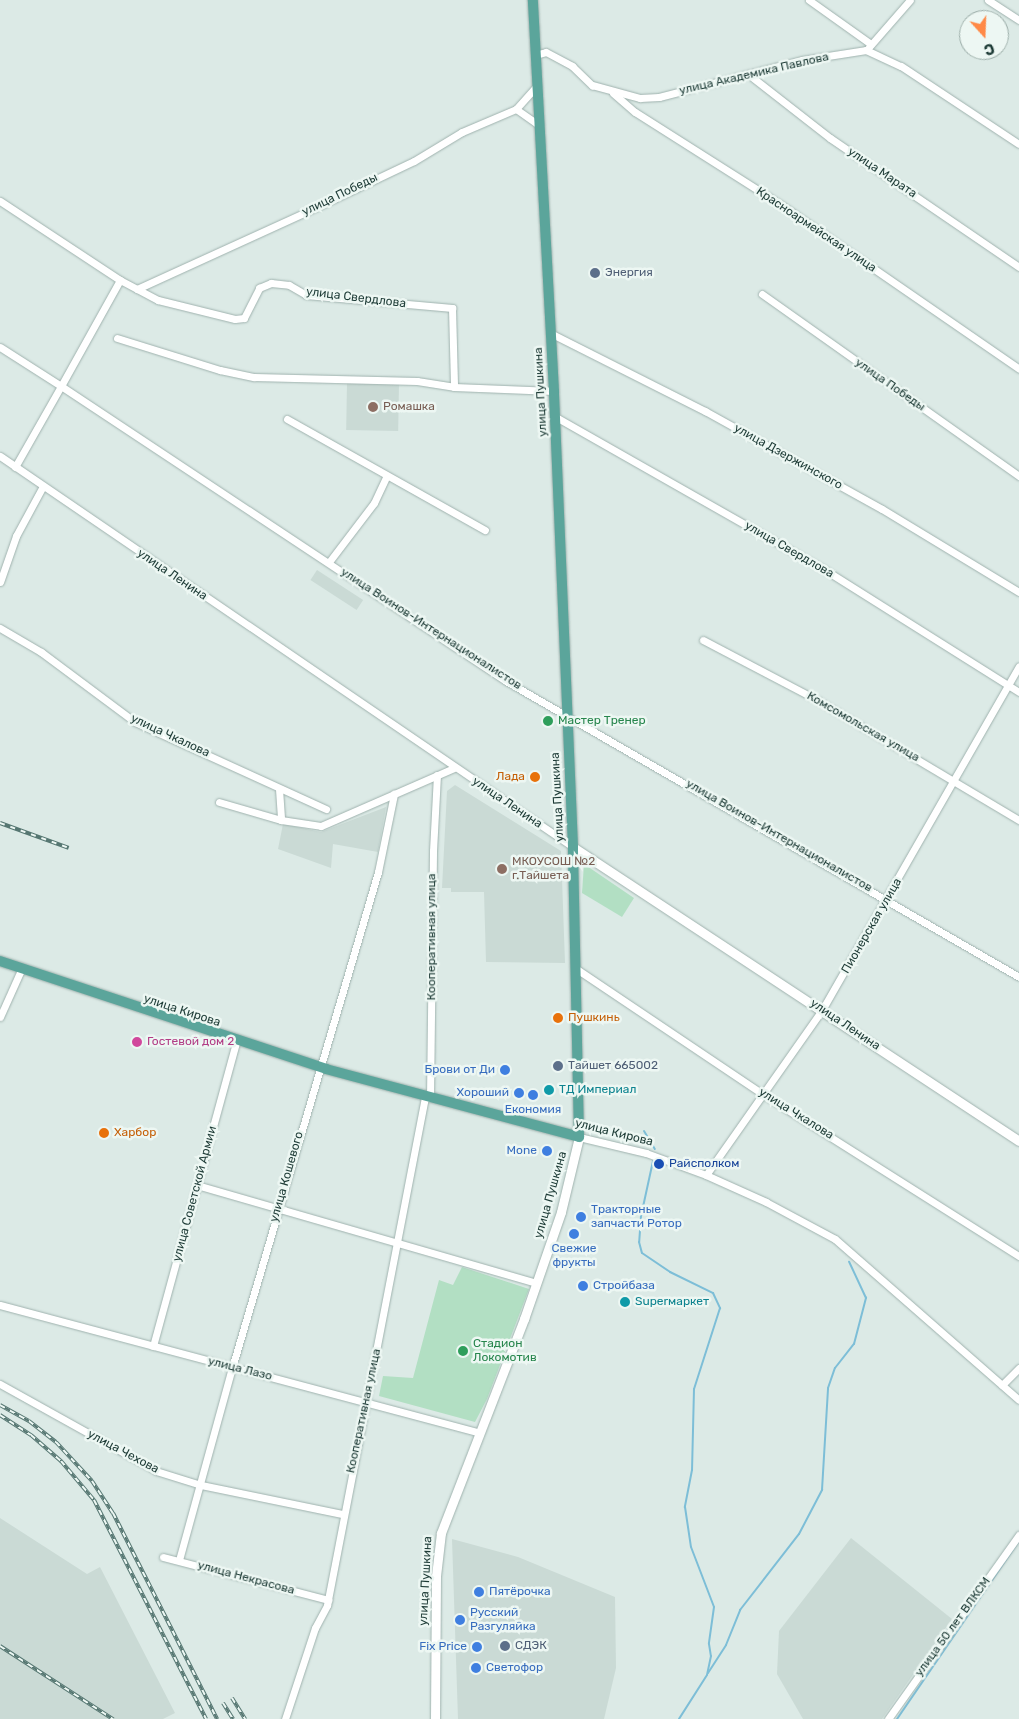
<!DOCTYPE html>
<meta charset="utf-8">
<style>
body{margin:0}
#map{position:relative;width:1019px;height:1719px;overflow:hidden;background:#dceae6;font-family:Rubik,sans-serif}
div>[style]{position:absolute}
.built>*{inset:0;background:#cadad5;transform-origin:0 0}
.green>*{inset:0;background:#b2dfc3}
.stream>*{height:2px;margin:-1px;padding:0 1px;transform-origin:1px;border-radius:1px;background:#7dbed7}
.roads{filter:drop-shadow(0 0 1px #9fb2ae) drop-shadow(0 0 1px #9fb2ae)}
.minor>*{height:7px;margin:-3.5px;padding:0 3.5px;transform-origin:3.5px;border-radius:3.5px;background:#fff}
.secondary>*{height:9px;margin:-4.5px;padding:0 4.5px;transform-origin:4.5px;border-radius:4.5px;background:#fff}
.primary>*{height:10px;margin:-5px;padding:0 5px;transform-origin:5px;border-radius:5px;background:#5ba59b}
.rail>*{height:4px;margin-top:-2px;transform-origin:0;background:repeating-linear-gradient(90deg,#edf7f3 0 5.5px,#567772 0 11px);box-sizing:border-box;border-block:1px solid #567772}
.dots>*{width:14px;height:14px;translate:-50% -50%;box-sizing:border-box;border:2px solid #edf7f3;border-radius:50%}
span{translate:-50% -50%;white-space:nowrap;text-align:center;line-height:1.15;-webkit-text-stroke:5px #edf7f3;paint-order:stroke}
.street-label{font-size:12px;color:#1d3b36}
.service-label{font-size:12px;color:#4e5e75}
.left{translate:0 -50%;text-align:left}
.education-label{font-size:12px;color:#785e54}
.leisure-label{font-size:12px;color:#27864d}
.food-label{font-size:12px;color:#c56008}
.right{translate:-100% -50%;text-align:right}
.hotel-label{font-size:12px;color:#b23c85}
.shop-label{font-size:12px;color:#366cbe}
.culture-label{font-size:12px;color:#0d838f}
.transit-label{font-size:12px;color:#164399}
.north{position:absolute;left:959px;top:10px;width:50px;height:50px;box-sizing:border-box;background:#edf7f3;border:1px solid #9aaca7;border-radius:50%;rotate:160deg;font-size:14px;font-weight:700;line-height:20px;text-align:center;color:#1d3b36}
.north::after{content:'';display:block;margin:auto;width:18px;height:22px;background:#ff8946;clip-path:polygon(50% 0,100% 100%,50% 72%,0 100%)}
</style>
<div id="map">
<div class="built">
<div style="left:347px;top:383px;width:52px;height:47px;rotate:1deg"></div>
<div style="left:317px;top:570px;width:55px;height:12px;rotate:33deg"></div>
<div style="clip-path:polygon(455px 785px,561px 851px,565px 963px,486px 962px,484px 892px,451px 892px,451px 888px,442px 888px,447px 791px)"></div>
<div style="clip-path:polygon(386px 807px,378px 852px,333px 844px,331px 868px,278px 849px,283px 824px,321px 832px)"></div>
<div style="clip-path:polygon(0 1518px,87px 1574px,100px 1567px,175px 1713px,163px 1719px,0 1719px)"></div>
<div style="clip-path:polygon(851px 1538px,952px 1619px,882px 1719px,803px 1719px,777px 1674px,779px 1631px)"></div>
<div style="clip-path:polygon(452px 1539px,518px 1557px,615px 1597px,616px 1668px,604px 1719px,458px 1719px)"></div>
</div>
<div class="green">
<div style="clip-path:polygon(584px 864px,634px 898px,622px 917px,582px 893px)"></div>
<div style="clip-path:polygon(462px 1267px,529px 1289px,487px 1399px,475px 1422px,379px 1396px,383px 1376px,413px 1378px,439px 1280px,453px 1285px)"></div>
</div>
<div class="stream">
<div style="left:644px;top:1131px;width:21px;rotate:59deg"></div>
<div style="left:653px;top:1161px;width:56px;rotate:102.3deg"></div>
<div style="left:641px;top:1216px;width:26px;rotate:94deg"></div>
<div style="left:639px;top:1242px;width:11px;rotate:75deg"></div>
<div style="left:642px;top:1253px;width:34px;rotate:34deg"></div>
<div style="left:670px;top:1272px;width:48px;rotate:26deg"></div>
<div style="left:713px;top:1293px;width:17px;rotate:65deg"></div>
<div style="left:720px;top:1308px;width:85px;rotate:107.8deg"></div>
<div style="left:694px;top:1389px;width:81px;rotate:91.4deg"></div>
<div style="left:692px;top:1470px;width:38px;rotate:101deg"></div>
<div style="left:685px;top:1507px;width:40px;rotate:81.5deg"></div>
<div style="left:691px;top:1547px;width:64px;rotate:69deg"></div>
<div style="left:714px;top:1607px;width:37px;rotate:98deg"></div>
<div style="left:709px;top:1644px;width:12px;rotate:81deg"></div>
<div style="left:711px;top:1656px;width:19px;rotate:102deg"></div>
<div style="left:707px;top:1675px;width:52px;rotate:122.5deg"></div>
<div style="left:708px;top:1673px;width:33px;rotate:-57deg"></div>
<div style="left:726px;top:1645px;width:38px;rotate:-68deg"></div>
<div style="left:740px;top:1610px;width:96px;rotate:-52.2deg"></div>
<div style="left:799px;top:1534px;width:50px;rotate:-62.4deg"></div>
<div style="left:822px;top:1490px;width:102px;rotate:-86.6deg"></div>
<div style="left:828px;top:1388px;width:21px;rotate:-71deg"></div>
<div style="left:835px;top:1368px;width:31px;rotate:-52deg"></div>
<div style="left:854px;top:1344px;width:48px;rotate:-75.4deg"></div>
<div style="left:866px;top:1298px;width:40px;rotate:-115deg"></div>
<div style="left:897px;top:1719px;width:216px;rotate:-55.6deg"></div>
</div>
<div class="roads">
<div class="minor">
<div style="left:809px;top:0;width:76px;rotate:35.4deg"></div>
<div style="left:988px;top:0;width:37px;rotate:33deg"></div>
<div style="left:869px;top:47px;width:62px;rotate:-48.9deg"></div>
<div style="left:535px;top:55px;width:11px;rotate:-15deg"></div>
<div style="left:546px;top:52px;width:30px;rotate:28deg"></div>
<div style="left:572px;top:66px;width:28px;rotate:44deg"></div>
<div style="left:592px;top:85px;width:50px;rotate:15.2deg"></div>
<div style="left:640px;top:98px;width:19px;rotate:-3deg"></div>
<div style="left:659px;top:97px;width:148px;rotate:-14.5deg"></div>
<div style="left:802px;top:60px;width:65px;rotate:-8.9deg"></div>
<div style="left:866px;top:50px;width:38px;rotate:25deg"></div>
<div style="left:901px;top:66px;width:141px;rotate:33.5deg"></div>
<div style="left:748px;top:74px;width:104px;rotate:38deg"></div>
<div style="left:830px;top:138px;width:229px;rotate:34.3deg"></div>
<div style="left:613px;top:93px;width:29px;rotate:41deg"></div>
<div style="left:635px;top:112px;width:175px;rotate:32.4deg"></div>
<div style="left:783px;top:206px;width:287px;rotate:34.6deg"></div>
<div style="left:516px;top:109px;width:31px;rotate:-48deg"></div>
<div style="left:0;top:201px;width:144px;rotate:33.4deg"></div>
<div style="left:120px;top:280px;width:121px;rotate:119.1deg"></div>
<div style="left:61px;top:386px;width:72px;rotate:-147.4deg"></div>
<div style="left:120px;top:280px;width:43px;rotate:27.8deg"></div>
<div style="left:158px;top:300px;width:79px;rotate:13.9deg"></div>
<div style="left:235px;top:319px;width:9px;rotate:-6deg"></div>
<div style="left:244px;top:318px;width:34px;rotate:-63deg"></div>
<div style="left:259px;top:288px;width:13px;rotate:-23deg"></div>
<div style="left:271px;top:283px;width:18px;rotate:6deg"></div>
<div style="left:289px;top:285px;width:20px;rotate:30deg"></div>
<div style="left:306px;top:295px;width:147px;rotate:5.1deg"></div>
<div style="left:452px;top:308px;width:79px;rotate:88.5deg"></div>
<div style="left:137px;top:289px;width:198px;rotate:-24.5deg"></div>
<div style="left:317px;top:207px;width:107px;rotate:-25.4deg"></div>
<div style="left:414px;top:161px;width:56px;rotate:-31.1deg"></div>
<div style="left:462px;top:132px;width:59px;rotate:-23.1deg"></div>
<div style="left:516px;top:109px;width:28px;rotate:35deg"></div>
<div style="left:762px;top:294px;width:315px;rotate:35.3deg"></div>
<div style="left:550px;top:333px;width:174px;rotate:26.7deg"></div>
<div style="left:705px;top:411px;width:202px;rotate:29deg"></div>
<div style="left:882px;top:509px;width:160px;rotate:31.2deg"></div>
<div style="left:117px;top:338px;width:108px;rotate:17.3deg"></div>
<div style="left:220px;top:370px;width:35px;rotate:12deg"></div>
<div style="left:254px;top:377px;width:163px;rotate:1.4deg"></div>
<div style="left:417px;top:381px;width:37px;rotate:9deg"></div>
<div style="left:454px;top:387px;width:100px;rotate:2.3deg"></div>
<div style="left:554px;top:416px;width:308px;rotate:29.6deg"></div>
<div style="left:822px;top:568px;width:233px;rotate:32.2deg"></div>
<div style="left:287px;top:419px;width:227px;rotate:29.3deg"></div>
<div style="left:0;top:456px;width:694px;rotate:34.31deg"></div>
<div style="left:15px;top:467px;width:93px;rotate:-60.4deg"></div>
<div style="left:61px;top:386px;width:534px;rotate:33.54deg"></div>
<div style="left:506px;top:681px;width:592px;rotate:29.98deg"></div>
<div style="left:329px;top:562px;width:74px;rotate:-52.7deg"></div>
<div style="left:374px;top:503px;width:29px;rotate:-65deg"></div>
<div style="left:0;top:582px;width:49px;rotate:-70.8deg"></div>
<div style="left:16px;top:536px;width:57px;rotate:-61.6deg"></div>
<div style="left:0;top:628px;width:48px;rotate:30.3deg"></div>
<div style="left:41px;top:652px;width:117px;rotate:36.7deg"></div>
<div style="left:135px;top:722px;width:210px;rotate:24.5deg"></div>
<div style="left:703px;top:640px;width:131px;rotate:27.7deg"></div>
<div style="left:819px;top:701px;width:233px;rotate:30.8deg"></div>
<div style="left:279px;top:789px;width:31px;rotate:86deg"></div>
<div style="left:219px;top:802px;width:65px;rotate:16.2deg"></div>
<div style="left:281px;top:820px;width:40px;rotate:8.5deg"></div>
<div style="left:321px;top:826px;width:145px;rotate:-23.6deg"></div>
<div style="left:575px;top:968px;width:228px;rotate:33.9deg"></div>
<div style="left:764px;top:1095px;width:302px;rotate:32.3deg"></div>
<div style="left:0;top:1017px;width:51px;rotate:-65.9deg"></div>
<div style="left:430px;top:1098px;width:247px;rotate:-89.3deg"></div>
<div style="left:433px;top:851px;width:76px;rotate:-87deg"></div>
<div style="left:579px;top:1137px;width:69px;rotate:13.4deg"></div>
<div style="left:646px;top:1153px;width:64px;rotate:20.1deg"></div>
<div style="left:706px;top:1175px;width:66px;rotate:24.2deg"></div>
<div style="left:766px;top:1202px;width:78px;rotate:28.2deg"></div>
<div style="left:835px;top:1239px;width:244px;rotate:41.2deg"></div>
<div style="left:706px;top:1175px;width:202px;rotate:-54.9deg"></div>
<div style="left:822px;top:1010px;width:396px;rotate:-60.2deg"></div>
<div style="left:197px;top:1185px;width:353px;rotate:16.1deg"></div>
<div style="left:0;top:1305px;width:497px;rotate:14.9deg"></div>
<div style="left:153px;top:1346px;width:315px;rotate:-74.7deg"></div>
<div style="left:0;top:1384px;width:179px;rotate:29.1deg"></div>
<div style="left:156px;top:1471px;width:47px;rotate:17.3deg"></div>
<div style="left:201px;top:1485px;width:144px;rotate:11.6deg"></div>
<div style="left:1002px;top:1385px;width:24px;rotate:-45deg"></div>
<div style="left:163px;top:1557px;width:171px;rotate:14.6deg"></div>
<div style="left:179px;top:1560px;width:199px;rotate:-74.6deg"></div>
<div style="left:232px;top:1368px;width:517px;rotate:-73.6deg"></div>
<div style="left:378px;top:872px;width:80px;rotate:-78.4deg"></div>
<div style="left:285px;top:1719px;width:96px;rotate:-71.8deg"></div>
<div style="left:315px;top:1628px;width:26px;rotate:-62deg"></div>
<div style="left:327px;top:1605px;width:517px;rotate:-79.08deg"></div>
<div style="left:888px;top:1719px;width:226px;rotate:-54.6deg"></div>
</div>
<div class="secondary">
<div style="left:573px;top:847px;width:534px;rotate:33.39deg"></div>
<div style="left:435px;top:1719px;width:143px;rotate:-89.6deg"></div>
<div style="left:436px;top:1576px;width:43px;rotate:-83.4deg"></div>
<div style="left:441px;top:1533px;width:230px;rotate:-68.8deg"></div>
<div style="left:524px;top:1319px;width:113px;rotate:-70.9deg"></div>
<div style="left:561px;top:1212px;width:77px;rotate:-76.5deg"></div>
</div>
<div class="primary">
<div style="left:0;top:961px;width:343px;rotate:18.3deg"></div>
<div style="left:326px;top:1069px;width:262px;rotate:15deg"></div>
<div style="left:579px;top:1137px;width:290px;rotate:-91.2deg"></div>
<div style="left:573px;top:847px;width:456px;rotate:-92.4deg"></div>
<div style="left:554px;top:391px;width:392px;rotate:-93.1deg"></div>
</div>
</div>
<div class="rail">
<div style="left:0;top:823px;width:73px;rotate:19.9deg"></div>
<div style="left:0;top:1405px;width:33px;rotate:29deg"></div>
<div style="left:29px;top:1421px;width:34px;rotate:38deg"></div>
<div style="left:56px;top:1442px;width:53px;rotate:47.3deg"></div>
<div style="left:92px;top:1481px;width:38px;rotate:57deg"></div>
<div style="left:113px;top:1513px;width:231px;rotate:63.2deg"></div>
<div style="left:0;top:1415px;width:37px;rotate:33deg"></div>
<div style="left:31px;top:1435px;width:40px;rotate:41deg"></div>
<div style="left:61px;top:1461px;width:51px;rotate:49.8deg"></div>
<div style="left:94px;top:1500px;width:246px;rotate:62.9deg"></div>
<div style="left:0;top:1646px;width:135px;rotate:32.9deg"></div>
<div style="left:232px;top:1698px;width:25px;rotate:58deg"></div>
<div style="left:223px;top:1703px;width:19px;rotate:58deg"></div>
</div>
<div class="dots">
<div style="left:595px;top:273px;background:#5c6f8a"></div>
<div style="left:373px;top:407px;background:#8d6e63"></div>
<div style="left:548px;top:721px;background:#2e9e5b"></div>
<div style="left:535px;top:777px;background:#e8710a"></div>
<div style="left:502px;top:869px;background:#8d6e63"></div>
<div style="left:558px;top:1018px;background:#e8710a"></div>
<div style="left:137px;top:1042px;background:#d1479c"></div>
<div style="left:558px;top:1066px;background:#5c6f8a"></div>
<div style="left:505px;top:1070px;background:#3f7fe0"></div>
<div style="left:549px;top:1090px;background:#0f9aa8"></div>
<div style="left:519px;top:1093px;background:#3f7fe0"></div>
<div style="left:533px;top:1095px;background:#3f7fe0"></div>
<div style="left:104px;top:1133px;background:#e8710a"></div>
<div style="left:547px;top:1151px;background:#3f7fe0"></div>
<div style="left:659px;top:1164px;background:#1a4fb4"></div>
<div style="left:581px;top:1217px;background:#3f7fe0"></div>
<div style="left:574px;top:1234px;background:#3f7fe0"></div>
<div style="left:583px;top:1286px;background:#3f7fe0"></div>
<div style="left:625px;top:1302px;background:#0f9aa8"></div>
<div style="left:463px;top:1351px;background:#2e9e5b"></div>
<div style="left:479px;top:1592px;background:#3f7fe0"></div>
<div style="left:460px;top:1620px;background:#3f7fe0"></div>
<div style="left:505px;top:1646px;background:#5c6f8a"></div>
<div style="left:477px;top:1647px;background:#3f7fe0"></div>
<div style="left:476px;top:1668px;background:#3f7fe0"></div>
</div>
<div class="street-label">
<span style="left:754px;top:74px;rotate:-13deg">улица Академика Павлова</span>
<span style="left:882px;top:173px;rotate:34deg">улица Марата</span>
<span style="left:340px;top:195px;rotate:-26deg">улица Победы</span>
<span style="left:816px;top:230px;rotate:34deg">Красноармейская улица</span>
<span style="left:356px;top:298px;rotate:7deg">улица Свердлова</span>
<span style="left:890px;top:385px;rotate:35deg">улица Победы</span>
<span style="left:541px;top:392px;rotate:-93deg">улица Пушкина</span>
<span style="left:788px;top:457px;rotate:29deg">улица Дзержинского</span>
<span style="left:789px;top:550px;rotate:30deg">улица Свердлова</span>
<span style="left:172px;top:575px;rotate:34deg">улица Ленина</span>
<span style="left:431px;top:629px;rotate:33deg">улица Воинов-Интернационалистов</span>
<span style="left:863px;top:727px;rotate:30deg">Комсомольская улица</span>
<span style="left:170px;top:736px;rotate:25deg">улица Чкалова</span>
<span style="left:558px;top:797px;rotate:-93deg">улица Пушкина</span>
<span style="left:507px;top:803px;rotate:34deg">улица Ленина</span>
<span style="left:779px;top:836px;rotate:30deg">улица Воинов-Интернационалистов</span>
<span style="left:872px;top:926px;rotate:-60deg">Пионерская улица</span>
<span style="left:432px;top:937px;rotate:-90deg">Кооперативная улица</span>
<span style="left:182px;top:1011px;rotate:18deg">улица Кирова</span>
<span style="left:845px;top:1025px;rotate:34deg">улица Ленина</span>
<span style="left:796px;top:1114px;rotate:32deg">улица Чкалова</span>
<span style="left:614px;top:1133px;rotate:14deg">улица Кирова</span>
<span style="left:287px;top:1177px;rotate:-74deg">улица Кошевого</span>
<span style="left:195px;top:1194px;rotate:-75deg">улица Советской Армии</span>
<span style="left:551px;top:1195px;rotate:-74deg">улица Пушкина</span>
<span style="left:240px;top:1369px;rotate:14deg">улица Лазо</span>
<span style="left:364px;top:1411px;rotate:-78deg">Кооперативная улица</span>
<span style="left:123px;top:1452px;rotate:28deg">улица Чехова</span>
<span style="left:246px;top:1578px;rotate:15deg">улица Некрасова</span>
<span style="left:426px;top:1581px;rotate:-87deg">улица Пушкина</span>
<span style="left:953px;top:1627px;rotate:-54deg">улица 50 лет ВЛКСМ</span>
</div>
<div class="service-label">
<span class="left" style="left:605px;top:273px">Энергия</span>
<span class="left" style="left:568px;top:1066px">Тайшет 665002</span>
<span class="left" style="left:515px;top:1646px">СДЭК</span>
</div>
<div class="education-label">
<span class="left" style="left:383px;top:407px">Ромашка</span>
<span class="left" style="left:512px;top:869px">МКОУСОШ №2<br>г.Тайшета</span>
</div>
<div class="leisure-label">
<span class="left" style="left:558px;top:721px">Мастер Тренер</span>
<span class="left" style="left:473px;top:1351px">Стадион<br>Локомотив</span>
</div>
<div class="food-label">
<span class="right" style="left:525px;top:777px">Лада</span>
<span class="left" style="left:568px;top:1018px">Пушкинь</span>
<span class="left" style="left:114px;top:1133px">Харбор</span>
</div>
<div class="hotel-label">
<span class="left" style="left:147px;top:1042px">Гостевой дом 2</span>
</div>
<div class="shop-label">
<span class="right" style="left:495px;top:1070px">Брови от Ди</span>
<span class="right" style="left:509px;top:1093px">Хороший</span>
<span style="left:533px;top:1110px">Економия</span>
<span class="right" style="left:537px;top:1151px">Mone</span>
<span class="left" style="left:591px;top:1217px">Тракторные<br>запчасти Ротор</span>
<span style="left:574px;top:1256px">Свежие<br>фрукты</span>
<span class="left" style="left:593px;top:1286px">Стройбаза</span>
<span class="left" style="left:489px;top:1592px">Пятёрочка</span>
<span class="left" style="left:470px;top:1620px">Русский<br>Разгуляйка</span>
<span class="right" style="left:467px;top:1647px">Fix Price</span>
<span class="left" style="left:486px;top:1668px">Светофор</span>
</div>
<div class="culture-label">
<span class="left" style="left:559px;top:1090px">ТД Империал</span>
<span class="left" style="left:635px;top:1302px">Superмаркет</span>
</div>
<div class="transit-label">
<span class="left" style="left:669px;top:1164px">Райсполком</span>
</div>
<div class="north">С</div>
</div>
